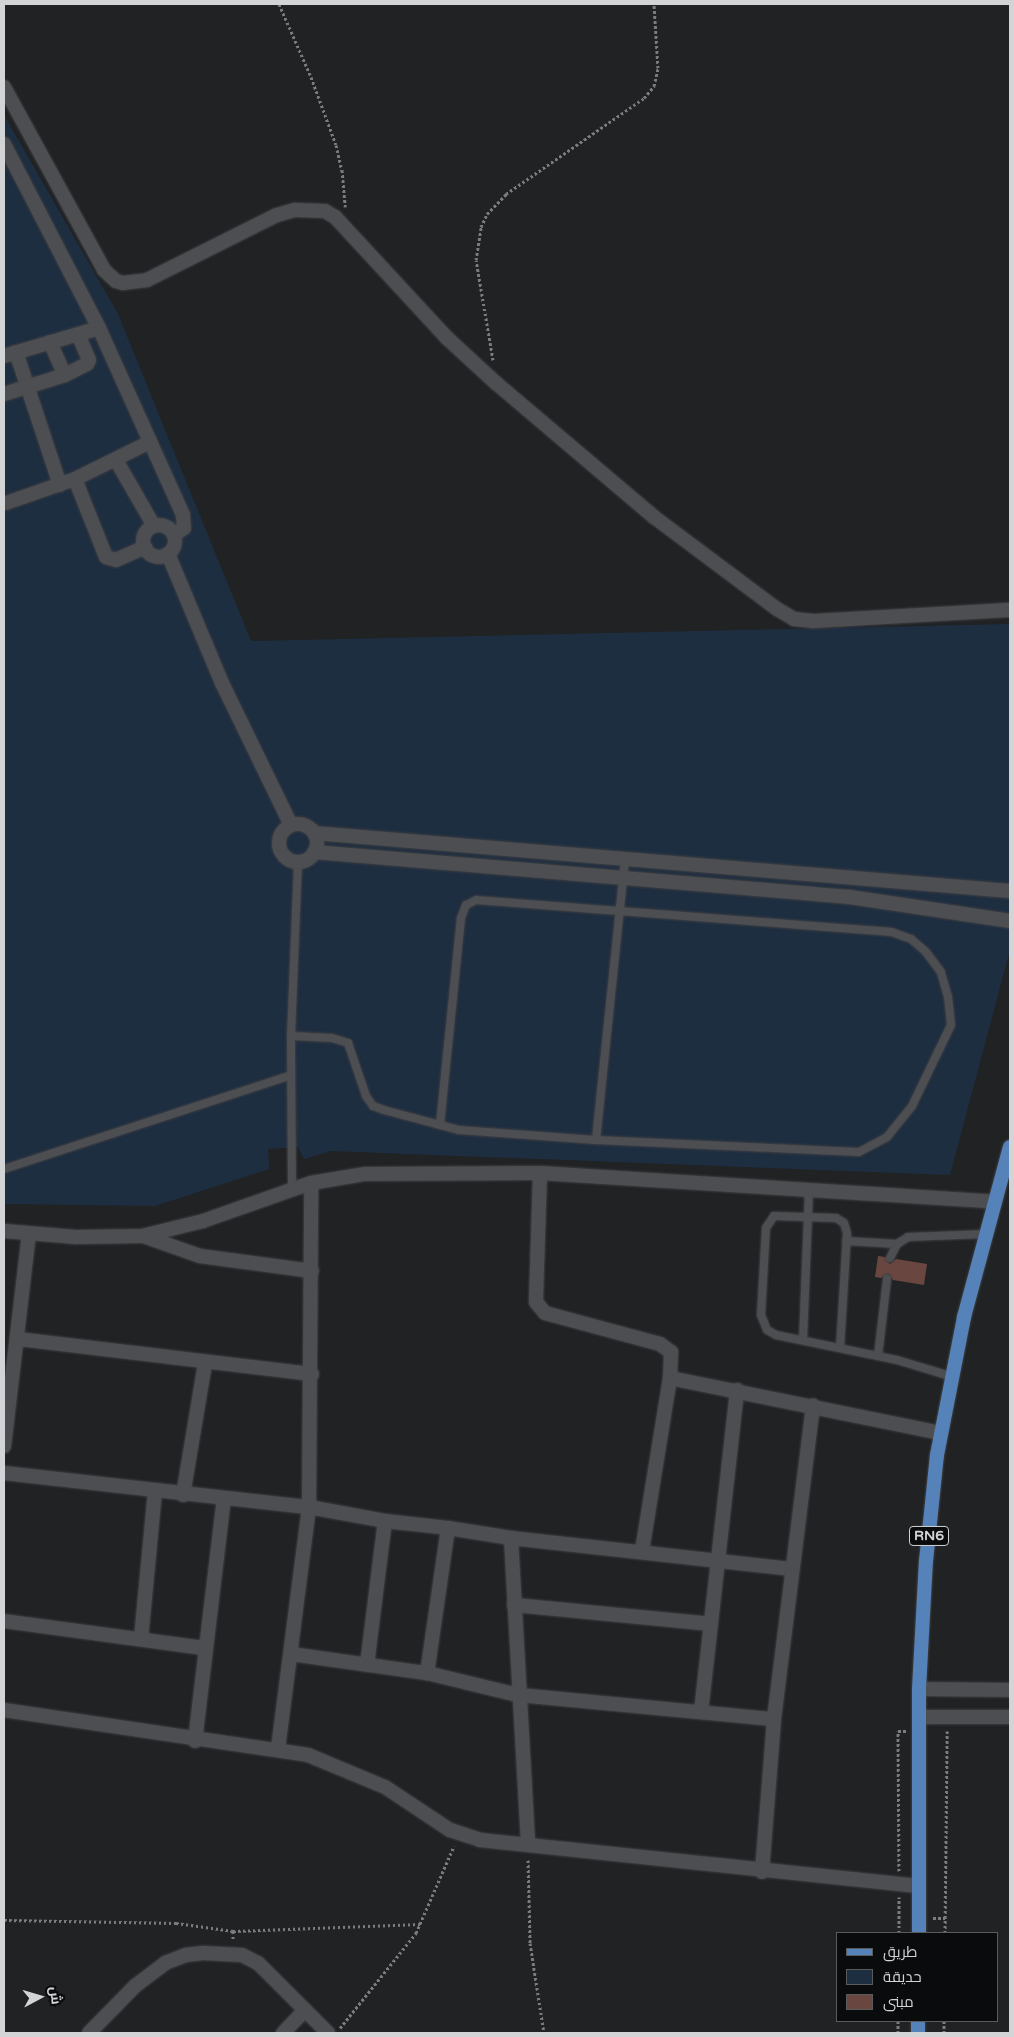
<!DOCTYPE html>
<meta charset="utf-8">
<style>
body{margin:0}
#map{position:relative;width:1014px;height:2037px;overflow:hidden;background:#202224;font-family:"Varela Round",Cairo,sans-serif}
div>[style]{position:absolute}
.green>*{inset:0;background:#1e2e41}
.building>*{inset:0;background:#694740}
.path>*{height:3px;margin-top:-1.5px;transform-origin:0;background:repeating-linear-gradient(90deg,#7b7c7e 0 2.5px,transparent 0 5px)}
.roads{filter:drop-shadow(0 0 1px #3e3f41) drop-shadow(0 0 1px #3e3f41)}
.service>*{height:8px;margin:-4px;padding:0 4px;transform-origin:4px;border-radius:4px;background:#4c4e51}
.minor>*{height:14px;margin:-7px;padding:0 7px;transform-origin:7px;border-radius:7px;background:#4c4e51}
.minor>.ring{margin:-7px;padding:0;box-sizing:content-box;background:none;border:14px solid #4c4e51;border-radius:50%}
.primary>*{height:14px;margin:-7px;padding:0 7px;transform-origin:7px;border-radius:7px;background:#5582b9}
span{translate:-50% -50%;white-space:nowrap;text-align:center;line-height:1.15;-webkit-text-stroke:4.5px #0a0b0c;paint-order:stroke}
.shield-label span{padding:1px 4px;background:#0a0b0c;border:1px solid;border-radius:4px;-webkit-text-stroke-width:0}
.shield-label{font-size:14px;color:#d3d4d5;font-weight:700}
.frame{position:absolute;inset:0;border:5px solid #d3d4d5;pointer-events:none}
.legend{position:absolute;left:836px;top:1932px;width:162px;height:90px;box-sizing:border-box;background:#0a0b0c;border:1px solid #5a5b5c;margin:0;padding:6px 9px;list-style:none;font-size:15px;color:#d3d4d5}
.legend li{display:flex;align-items:center;gap:10px;height:25px}
.legend b{width:25px;border:1px solid #5a5b5c}
.north{position:absolute;left:15px;top:1972px;width:50px;height:50px;-webkit-text-stroke:4px #0a0b0c;paint-order:stroke;rotate:84deg;font-size:14px;font-weight:700;line-height:20px;text-align:center;color:#d3d4d5}
.north::after{content:'';display:block;margin:auto;width:18px;height:22px;background:#d3d4d5;clip-path:polygon(50% 0,100% 100%,50% 72%,0 100%)}
</style>
<div id="map">
<div class="green">
<div style="clip-path:polygon(4px 115px,118px 314px,251px 641px,1010px 624px,1010px 950px,950px 1175px,331px 1151px,304px 1159px,298px 1147px,268px 1149px,269px 1169px,155px 1206px,4px 1204px)"></div>
</div>
<div class="building">
<div style="clip-path:polygon(878px 1256px,885px 1257px,890px 1264px,896px 1259px,927px 1264px,924px 1285px,893px 1280px,888px 1274px,881px 1278px,875px 1277px)"></div>
</div>
<div class="path">
<div style="left:279px;top:4px;width:80px;rotate:66.3deg"></div>
<div style="left:311px;top:77px;width:72px;rotate:69.8deg"></div>
<div style="left:336px;top:145px;width:26px;rotate:77deg"></div>
<div style="left:342px;top:170px;width:37px;rotate:85deg"></div>
<div style="left:493px;top:360px;width:101px;rotate:-99.6deg"></div>
<div style="left:476px;top:260px;width:33px;rotate:-81deg"></div>
<div style="left:481px;top:227px;width:14px;rotate:-65deg"></div>
<div style="left:487px;top:214px;width:28px;rotate:-46deg"></div>
<div style="left:506px;top:194px;width:168px;rotate:-34.8deg"></div>
<div style="left:644px;top:98px;width:16px;rotate:-50deg"></div>
<div style="left:654px;top:86px;width:18px;rotate:-77deg"></div>
<div style="left:658px;top:68px;width:64px;rotate:-93.6deg"></div>
<div style="left:528px;top:1860px;width:83px;rotate:88.6deg"></div>
<div style="left:530px;top:1943px;width:91px;rotate:81.2deg"></div>
<div style="left:899px;top:1871px;width:140px;rotate:-90.4deg"></div>
<div style="left:898px;top:1731px;width:8px"></div>
<div style="left:933px;top:1918px;width:12px"></div>
<div style="left:4px;top:1920px;width:172px;rotate:1deg"></div>
<div style="left:176px;top:1923px;width:58px;rotate:8deg"></div>
<div style="left:233px;top:1931px;width:9px;rotate:90deg"></div>
<div style="left:233px;top:1931px;width:188px;rotate:-2.1deg"></div>
<div style="left:899px;top:1933px;width:36px;rotate:-90deg"></div>
<div style="left:945px;top:1933px;width:202px;rotate:-89.4deg"></div>
<div style="left:340px;top:2028px;width:122px;rotate:-51.3deg"></div>
<div style="left:416px;top:1933px;width:95px;rotate:-66.4deg"></div>
<div style="left:898px;top:2033px;width:12px;rotate:-90deg"></div>
<div style="left:944px;top:2033px;width:12px;rotate:-90deg"></div>
</div>
<div class="roads">
<div class="service">
<div style="left:291px;top:1036px;width:41px;rotate:2.8deg"></div>
<div style="left:332px;top:1038px;width:17px;rotate:17deg"></div>
<div style="left:348px;top:1043px;width:56px;rotate:71.2deg"></div>
<div style="left:366px;top:1096px;width:12px;rotate:55deg"></div>
<div style="left:373px;top:1106px;width:12px;rotate:20deg"></div>
<div style="left:384px;top:1110px;width:78px;rotate:14.9deg"></div>
<div style="left:459px;top:1130px;width:137px;rotate:4.2deg"></div>
<div style="left:596px;top:1140px;width:263px;rotate:2.6deg"></div>
<div style="left:859px;top:1152px;width:32px;rotate:-28deg"></div>
<div style="left:887px;top:1137px;width:40px;rotate:-51deg"></div>
<div style="left:912px;top:1106px;width:90px;rotate:-64.3deg"></div>
<div style="left:951px;top:1025px;width:28px;rotate:-96deg"></div>
<div style="left:948px;top:997px;width:26px;rotate:-106deg"></div>
<div style="left:941px;top:972px;width:26px;rotate:-127deg"></div>
<div style="left:925px;top:951px;width:18px;rotate:-139deg"></div>
<div style="left:911px;top:939px;width:20px;rotate:-160deg"></div>
<div style="left:892px;top:932px;width:417px;rotate:-175.6deg"></div>
<div style="left:476px;top:900px;width:11px;rotate:153deg"></div>
<div style="left:466px;top:905px;width:14px;rotate:111deg"></div>
<div style="left:461px;top:918px;width:208px;rotate:95.8deg"></div>
<div style="left:596px;top:1140px;width:281px;rotate:-84.1deg"></div>
<div style="left:4px;top:1169px;width:302px;rotate:-18.1deg"></div>
<div style="left:292px;top:1190px;width:154px;rotate:-90.4deg"></div>
<div style="left:291px;top:1036px;width:174px;rotate:-87.7deg"></div>
<div style="left:846px;top:1241px;width:51px;rotate:3.4deg"></div>
<div style="left:890px;top:1258px;width:16px;rotate:-63deg"></div>
<div style="left:897px;top:1244px;width:13px;rotate:-32deg"></div>
<div style="left:908px;top:1237px;width:78px;rotate:-2.2deg"></div>
<div style="left:803px;top:1340px;width:149px;rotate:-87.7deg"></div>
<div style="left:840px;top:1348px;width:115px;rotate:-86.5deg"></div>
<div style="left:847px;top:1233px;width:10px;rotate:-107deg"></div>
<div style="left:844px;top:1223px;width:9px;rotate:-148deg"></div>
<div style="left:836px;top:1218px;width:62px;rotate:-178.2deg"></div>
<div style="left:774px;top:1216px;width:14px;rotate:124deg"></div>
<div style="left:766px;top:1228px;width:87px;rotate:93.3deg"></div>
<div style="left:761px;top:1315px;width:16px;rotate:68deg"></div>
<div style="left:767px;top:1330px;width:10px;rotate:29deg"></div>
<div style="left:776px;top:1335px;width:124px;rotate:11.7deg"></div>
<div style="left:897px;top:1360px;width:55px;rotate:16.8deg"></div>
<div style="left:878px;top:1356px;width:78px;rotate:-83.3deg"></div>
</div>
<div class="minor">
<div style="left:4px;top:87px;width:209px;rotate:61.3deg"></div>
<div style="left:104px;top:270px;width:16px;rotate:43deg"></div>
<div style="left:116px;top:281px;width:7px;rotate:16deg"></div>
<div style="left:123px;top:283px;width:24px;rotate:-7deg"></div>
<div style="left:147px;top:280px;width:145px;rotate:-26.6deg"></div>
<div style="left:277px;top:215px;width:19px;rotate:-16deg"></div>
<div style="left:295px;top:210px;width:30px;rotate:2deg"></div>
<div style="left:325px;top:211px;width:12px;rotate:31deg"></div>
<div style="left:335px;top:217px;width:165px;rotate:47.2deg"></div>
<div style="left:447px;top:338px;width:67px;rotate:42.6deg"></div>
<div style="left:496px;top:383px;width:207px;rotate:40.3deg"></div>
<div style="left:654px;top:517px;width:154px;rotate:36.8deg"></div>
<div style="left:777px;top:609px;width:20px;rotate:30deg"></div>
<div style="left:794px;top:619px;width:19px;rotate:6deg"></div>
<div style="left:813px;top:621px;width:197px;rotate:-3.2deg"></div>
<div style="left:4px;top:144px;width:207px;rotate:62.7deg"></div>
<div style="left:99px;top:328px;width:205px;rotate:65.8deg"></div>
<div style="left:183px;top:515px;width:13px;rotate:86deg"></div>
<div style="left:184px;top:528px;width:12px;rotate:145deg"></div>
<div style="left:50px;top:342px;width:36px;rotate:66deg"></div>
<div style="left:16px;top:352px;width:140px;rotate:71.7deg"></div>
<div style="left:4px;top:356px;width:99px;rotate:-16.4deg"></div>
<div style="left:4px;top:394px;width:64px;rotate:-17.3deg"></div>
<div style="left:65px;top:375px;width:25px;rotate:-27deg"></div>
<div style="left:87px;top:364px;width:4px;rotate:-63deg"></div>
<div style="left:89px;top:360px;width:28px;rotate:-113deg"></div>
<div style="left:116px;top:460px;width:76px;rotate:60.1deg"></div>
<div style="left:75px;top:479px;width:84px;rotate:68.3deg"></div>
<div style="left:106px;top:557px;width:10px;rotate:17deg"></div>
<div style="left:116px;top:560px;width:32px;rotate:-24deg"></div>
<div style="left:6px;top:503px;width:73px;rotate:-19.2deg"></div>
<div style="left:75px;top:479px;width:84px;rotate:-26.3deg"></div>
<div class="ring" style="left:143px;top:525px;width:18px;height:18px"></div>
<div style="left:168px;top:554px;width:140px;rotate:67.3deg"></div>
<div style="left:222px;top:683px;width:158px;rotate:64.1deg"></div>
<div class="ring" style="left:279px;top:824px;width:24px;height:24px"></div>
<div style="left:314px;top:833px;width:698px;rotate:4.76deg"></div>
<div style="left:314px;top:852px;width:538px;rotate:4.8deg"></div>
<div style="left:850px;top:897px;width:162px;rotate:8.5deg"></div>
<div style="left:540px;top:1173px;width:129px;rotate:91.8deg"></div>
<div style="left:536px;top:1302px;width:14px;rotate:51deg"></div>
<div style="left:545px;top:1313px;width:119px;rotate:15.1deg"></div>
<div style="left:660px;top:1344px;width:14px;rotate:36deg"></div>
<div style="left:671px;top:1352px;width:26px;rotate:92deg"></div>
<div style="left:670px;top:1378px;width:175px;rotate:99.2deg"></div>
<div style="left:4px;top:1231px;width:72px;rotate:4.8deg"></div>
<div style="left:76px;top:1237px;width:66px;rotate:-0.9deg"></div>
<div style="left:142px;top:1236px;width:63px;rotate:-13.8deg"></div>
<div style="left:203px;top:1221px;width:114px;rotate:-19.4deg"></div>
<div style="left:311px;top:1183px;width:55px;rotate:-9.5deg"></div>
<div style="left:365px;top:1174px;width:175px;rotate:-0.3deg"></div>
<div style="left:540px;top:1173px;width:456px;rotate:3.6deg"></div>
<div style="left:143px;top:1236px;width:60px;rotate:19.3deg"></div>
<div style="left:200px;top:1256px;width:113px;rotate:7.6deg"></div>
<div style="left:18px;top:1339px;width:296px;rotate:6.8deg"></div>
<div style="left:670px;top:1378px;width:276px;rotate:11.5deg"></div>
<div style="left:4px;top:1446px;width:213px;rotate:-83.3deg"></div>
<div style="left:4px;top:1473px;width:307px;rotate:6.4deg"></div>
<div style="left:309px;top:1507px;width:77px;rotate:10.4deg"></div>
<div style="left:385px;top:1521px;width:63px;rotate:6.3deg"></div>
<div style="left:448px;top:1528px;width:147px;rotate:98.2deg"></div>
<div style="left:183px;top:1495px;width:133px;rotate:-80.5deg"></div>
<div style="left:448px;top:1528px;width:64px;rotate:9deg"></div>
<div style="left:511px;top:1538px;width:281px;rotate:6.3deg"></div>
<div style="left:511px;top:1538px;width:307px;rotate:86.8deg"></div>
<div style="left:514px;top:1605px;width:197px;rotate:5.5deg"></div>
<div style="left:4px;top:1621px;width:202px;rotate:7.7deg"></div>
<div style="left:141px;top:1639px;width:148px;rotate:-84.6deg"></div>
<div style="left:291px;top:1654px;width:137px;rotate:8deg"></div>
<div style="left:427px;top:1673px;width:94px;rotate:13.6deg"></div>
<div style="left:518px;top:1695px;width:257px;rotate:5.4deg"></div>
<div style="left:367px;top:1665px;width:145px;rotate:-82.9deg"></div>
<div style="left:919px;top:1689px;width:91px;rotate:0.6deg"></div>
<div style="left:4px;top:1710px;width:307px;rotate:8.4deg"></div>
<div style="left:308px;top:1755px;width:83px;rotate:22.6deg"></div>
<div style="left:385px;top:1787px;width:78px;rotate:33.5deg"></div>
<div style="left:450px;top:1830px;width:32px;rotate:18deg"></div>
<div style="left:480px;top:1840px;width:441px;rotate:6deg"></div>
<div style="left:701px;top:1712px;width:324px;rotate:-83.6deg"></div>
<div style="left:921px;top:1717px;width:89px"></div>
<div style="left:195px;top:1741px;width:244px;rotate:-83.2deg"></div>
<div style="left:278px;top:1749px;width:244px;rotate:-82.7deg"></div>
<div style="left:309px;top:1507px;width:324px;rotate:-89.6deg"></div>
<div style="left:762px;top:1872px;width:153px;rotate:-85.5deg"></div>
<div style="left:774px;top:1719px;width:316px;rotate:-82.9deg"></div>
<div style="left:89px;top:2033px;width:66px;rotate:-45.6deg"></div>
<div style="left:135px;top:1986px;width:38px;rotate:-37deg"></div>
<div style="left:165px;top:1963px;width:22px;rotate:-21deg"></div>
<div style="left:186px;top:1955px;width:17px;rotate:-7deg"></div>
<div style="left:203px;top:1953px;width:39px;rotate:3deg"></div>
<div style="left:242px;top:1955px;width:18px;rotate:27deg"></div>
<div style="left:258px;top:1963px;width:99px;rotate:45deg"></div>
<div style="left:283px;top:2033px;width:32px;rotate:-46deg"></div>
</div>
<div class="primary">
<div style="left:919px;top:1933px;width:244px;rotate:-90deg"></div>
<div style="left:919px;top:1689px;width:128px;rotate:-86.9deg"></div>
<div style="left:926px;top:1561px;width:107px;rotate:-84.1deg"></div>
<div style="left:937px;top:1455px;width:141px;rotate:-78.9deg"></div>
<div style="left:964px;top:1317px;width:176px;rotate:-74.9deg"></div>
<div style="left:918px;top:2033px;width:12px;rotate:-90deg"></div>
</div>
</div>
<div class="shield-label">
<span style="left:929px;top:1536px">RN6</span>
</div>
<div class="frame"></div>
<ul class="legend">
<li><b style="height:6px;background:#5582b9"></b>طريق</li>
<li><b style="height:14px;background:#1e2e41"></b>حديقة</li>
<li><b style="height:14px;background:#694740"></b>مبنى</li>
</ul>
<div class="north">ش</div>
</div>
